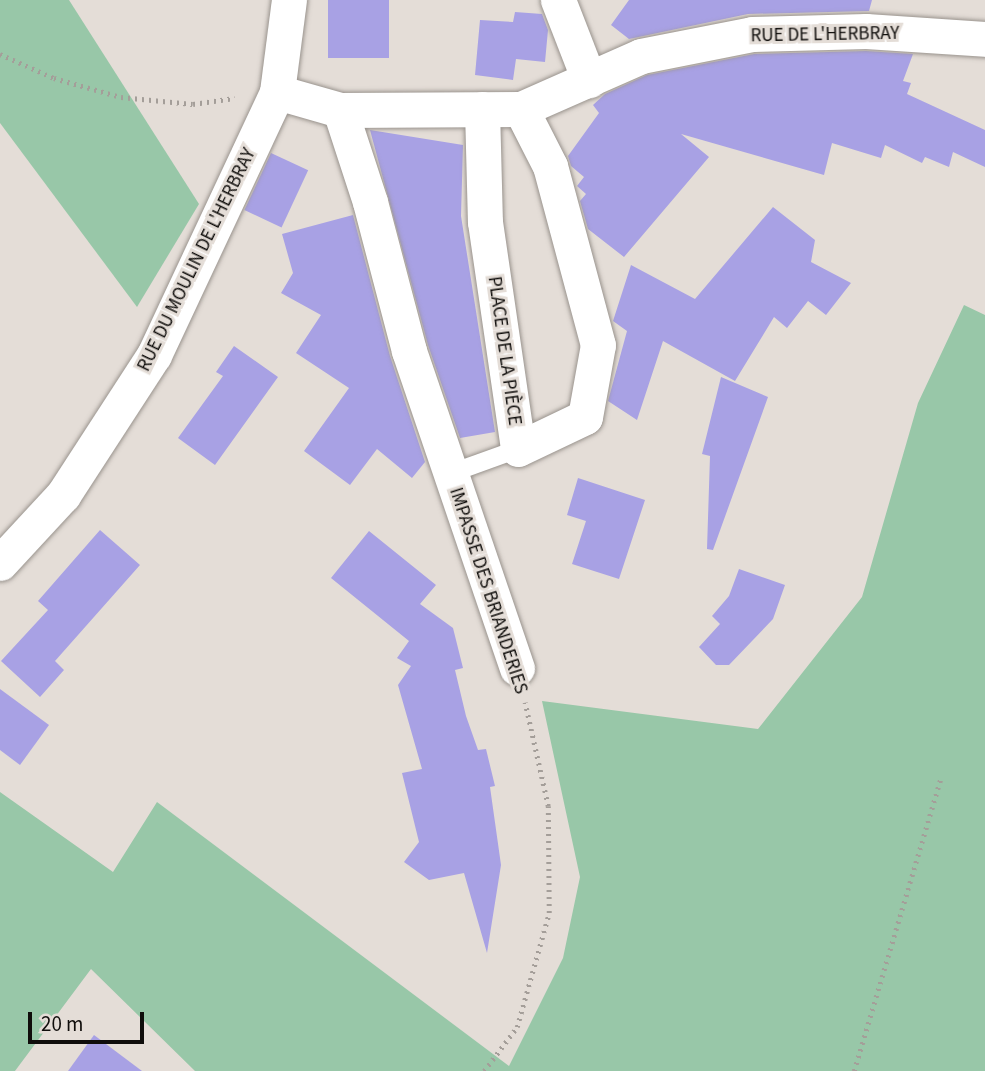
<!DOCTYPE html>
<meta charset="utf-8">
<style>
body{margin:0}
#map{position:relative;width:985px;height:1071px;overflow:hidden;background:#e4ddd7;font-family:"Source Sans 3",sans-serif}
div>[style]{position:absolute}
.green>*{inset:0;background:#98c7a8}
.building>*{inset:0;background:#a8a1e4;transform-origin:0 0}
.path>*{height:4.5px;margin-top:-2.25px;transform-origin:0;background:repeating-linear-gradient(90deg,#a49e99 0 2px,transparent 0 7px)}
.roads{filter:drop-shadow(0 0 2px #99938d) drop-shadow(0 0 2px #99938d)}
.service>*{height:18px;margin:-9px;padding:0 9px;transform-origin:9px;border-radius:9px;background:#fff}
.minor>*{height:35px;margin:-17.5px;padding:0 17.5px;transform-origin:17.5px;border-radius:17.5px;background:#fff}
span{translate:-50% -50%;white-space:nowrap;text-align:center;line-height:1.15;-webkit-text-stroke:6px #e4ddd7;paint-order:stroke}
.street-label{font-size:19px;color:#0f0d0b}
.scale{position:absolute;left:28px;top:1012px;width:116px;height:32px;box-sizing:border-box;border:4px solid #0f0d0b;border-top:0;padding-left:9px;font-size:21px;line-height:24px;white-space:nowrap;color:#0f0d0b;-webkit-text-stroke:5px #e4ddd7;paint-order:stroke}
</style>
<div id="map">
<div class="green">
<div style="clip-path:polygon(0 0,69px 0,199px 204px,137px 307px,0 123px)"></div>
<div style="clip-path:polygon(964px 305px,985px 315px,985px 1071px,195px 1071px,91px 969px,15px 1071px,0 1071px,0 792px,113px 872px,157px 802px,509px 1066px,563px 958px,580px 877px,542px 701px,758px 729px,862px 597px,918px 403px)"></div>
</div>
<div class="building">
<div style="left:328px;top:0;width:61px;height:58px"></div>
<div style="clip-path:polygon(629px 0,872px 0,869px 11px,748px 14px,629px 39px,611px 25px)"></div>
<div style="clip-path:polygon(515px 12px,542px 14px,548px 30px,545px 62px,516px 59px,513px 80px,475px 75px,480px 20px,513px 22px)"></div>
<div style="clip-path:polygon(866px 51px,913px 54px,903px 81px,911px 83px,907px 94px,985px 130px,985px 167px,953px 152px,949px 167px,925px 157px,922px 163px,885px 145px,881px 158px,832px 143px,824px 175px,681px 134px,709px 157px,624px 257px,588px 229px,580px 201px,586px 194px,577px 186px,584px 177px,571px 166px,568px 156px,599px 113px,593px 105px,605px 94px,647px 75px,754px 54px)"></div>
<div style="clip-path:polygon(370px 130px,463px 145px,461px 216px,495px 432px,460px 438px,428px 345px)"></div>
<div style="left:271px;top:153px;width:41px;height:63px;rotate:25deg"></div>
<div style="clip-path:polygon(773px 207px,815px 240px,811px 262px,851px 283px,826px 315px,808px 301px,787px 328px,774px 317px,735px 381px,663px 341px,637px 420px,608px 401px,627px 331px,613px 321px,631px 265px,695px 299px)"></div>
<div style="clip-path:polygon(353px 215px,390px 356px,425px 462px,412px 478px,377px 449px,350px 485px,304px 451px,349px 388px,296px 353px,321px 315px,281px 293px,293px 273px,282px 234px)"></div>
<div style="clip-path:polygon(234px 346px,278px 377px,215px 465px,178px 438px,223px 376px,216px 372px)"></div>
<div style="clip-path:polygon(721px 377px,768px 397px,713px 550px,707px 549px,710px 456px,702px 454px)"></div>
<div style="clip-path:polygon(578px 478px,645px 500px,619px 579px,572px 564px,586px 521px,567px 515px)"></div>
<div style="clip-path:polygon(100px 530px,140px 565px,55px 661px,64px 670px,40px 697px,1px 661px,48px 610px,38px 601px)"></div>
<div style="clip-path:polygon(369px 531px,436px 585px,420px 604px,453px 628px,463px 668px,455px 670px,466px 716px,478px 750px,486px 749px,495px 786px,490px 787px,501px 865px,487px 953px,464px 873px,429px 880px,404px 862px,419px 842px,402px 773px,422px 769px,398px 685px,411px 666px,397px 658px,409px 641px,331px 578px)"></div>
<div style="clip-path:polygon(739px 569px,785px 585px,773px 619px,729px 665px,716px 665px,699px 647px,720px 624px,712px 616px,729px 596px)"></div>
<div style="clip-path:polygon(0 689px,49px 725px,20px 765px,0 750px)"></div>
<div style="clip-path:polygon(94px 1035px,142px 1071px,68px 1071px)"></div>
</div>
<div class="path">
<div style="left:0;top:54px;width:59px;rotate:24deg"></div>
<div style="left:54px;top:78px;width:70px;rotate:15.8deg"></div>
<div style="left:121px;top:97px;width:72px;rotate:5.6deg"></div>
<div style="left:193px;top:104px;width:42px;rotate:-8.1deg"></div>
<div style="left:484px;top:1071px;width:55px;rotate:-53.1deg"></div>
<div style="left:517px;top:1027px;width:118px;rotate:-74.3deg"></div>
<div style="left:549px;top:913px;width:107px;rotate:-90.5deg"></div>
<div style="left:548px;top:806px;width:106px;rotate:-102.6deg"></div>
<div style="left:854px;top:1071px;width:306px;rotate:-73.5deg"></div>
</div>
<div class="roads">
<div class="service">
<div style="left:449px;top:474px;width:73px;rotate:-19.9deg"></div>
</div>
<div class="minor">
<div style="left:558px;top:0;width:86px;rotate:68.8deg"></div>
<div style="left:277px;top:92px;width:66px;rotate:15.9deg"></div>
<div style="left:340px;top:110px;width:181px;rotate:-0.3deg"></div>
<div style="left:521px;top:109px;width:131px;rotate:-23.8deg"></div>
<div style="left:641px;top:56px;width:113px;rotate:-11.2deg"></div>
<div style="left:752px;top:34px;width:114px;rotate:-1.5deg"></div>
<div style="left:866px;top:31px;width:119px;rotate:3.8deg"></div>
<div style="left:482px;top:109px;width:113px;rotate:88.5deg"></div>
<div style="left:485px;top:222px;width:229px;rotate:81.7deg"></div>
<div style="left:518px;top:449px;width:74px;rotate:-25.5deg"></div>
<div style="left:585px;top:417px;width:73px;rotate:-79.8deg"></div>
<div style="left:598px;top:345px;width:185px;rotate:-105deg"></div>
<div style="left:550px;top:166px;width:64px;rotate:-117deg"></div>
<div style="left:340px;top:110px;width:97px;rotate:71.9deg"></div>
<div style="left:370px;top:202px;width:154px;rotate:75.3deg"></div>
<div style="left:409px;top:351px;width:335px;rotate:71.2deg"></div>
<div style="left:0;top:563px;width:93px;rotate:-47.2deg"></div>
<div style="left:63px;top:495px;width:167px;rotate:-57deg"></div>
<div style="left:154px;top:355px;width:290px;rotate:-64.9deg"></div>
<div style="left:277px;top:92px;width:93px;rotate:-82.6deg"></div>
</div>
</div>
<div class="street-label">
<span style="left:825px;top:35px;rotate:-1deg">RUE DE L'HERBRAY</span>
<span style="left:197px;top:260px;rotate:-64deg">RUE DU MOULIN DE L'HERBRAY</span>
<span style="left:504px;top:351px;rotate:82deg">PLACE DE LA PIÈCE</span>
<span style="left:488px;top:591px;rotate:72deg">IMPASSE DES BRIANDERIES</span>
</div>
<div class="scale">20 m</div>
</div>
